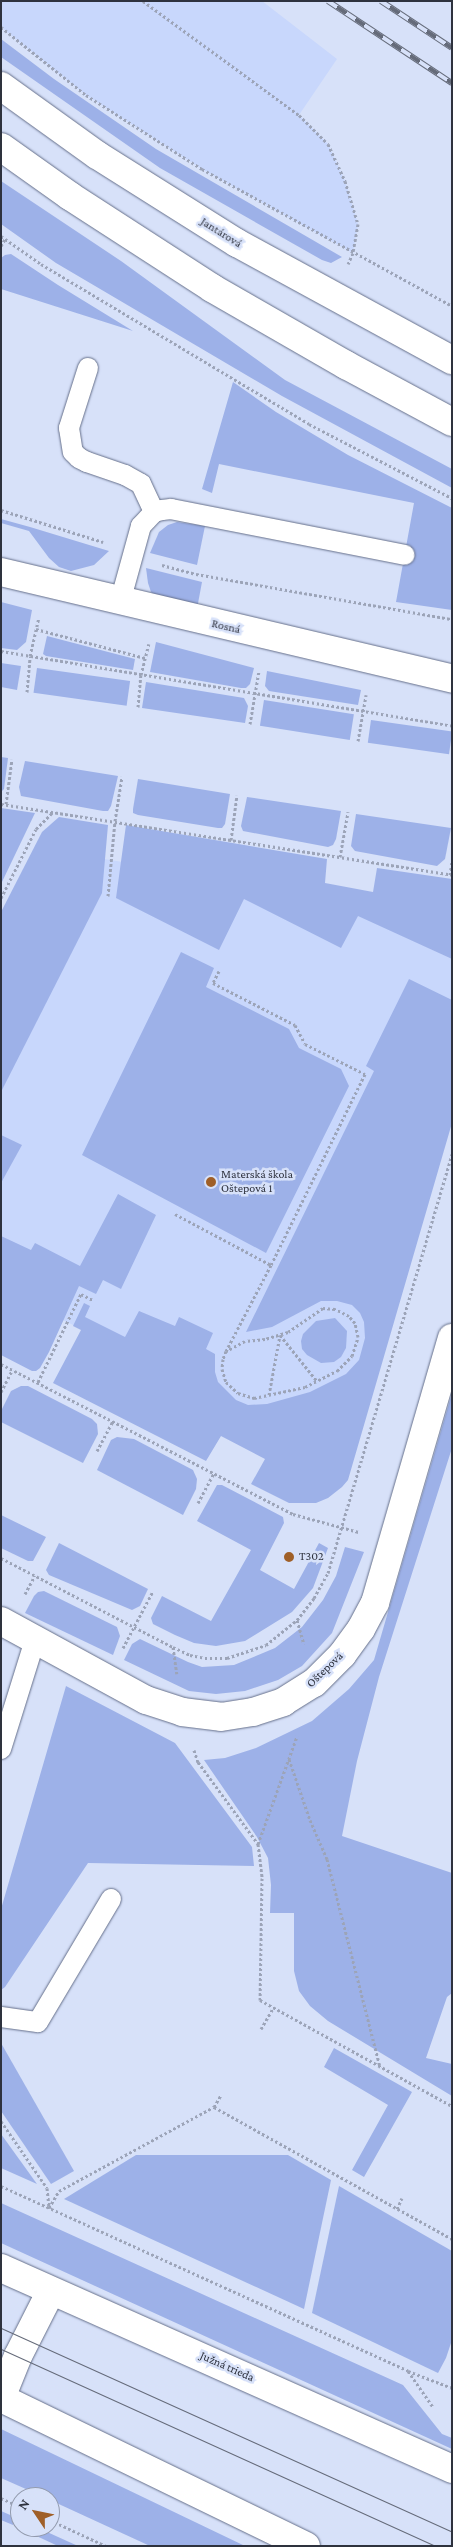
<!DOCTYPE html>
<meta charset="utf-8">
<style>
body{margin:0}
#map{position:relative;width:453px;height:2547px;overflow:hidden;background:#d7e1f9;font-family:"Crimson Pro",serif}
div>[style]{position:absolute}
.built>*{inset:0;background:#c8d7fc}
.green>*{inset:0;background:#9db1e8;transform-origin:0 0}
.path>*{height:3px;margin-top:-1.5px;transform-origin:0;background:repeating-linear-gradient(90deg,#9ca4b8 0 2.5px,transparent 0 5px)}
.roads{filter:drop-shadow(0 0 1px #656f8a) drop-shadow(0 0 1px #656f8a)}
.lane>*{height:20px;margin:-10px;padding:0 10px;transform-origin:10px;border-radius:10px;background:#fff}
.street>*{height:28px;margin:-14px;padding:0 14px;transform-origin:14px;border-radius:14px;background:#fff}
.secondary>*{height:28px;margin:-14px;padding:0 14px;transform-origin:14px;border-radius:14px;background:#fff}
.tram>*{height:1px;margin:-0.5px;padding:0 0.5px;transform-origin:0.5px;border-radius:0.5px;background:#656b7a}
.rail>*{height:5.5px;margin-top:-2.75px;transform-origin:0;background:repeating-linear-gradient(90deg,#d7e1f9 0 11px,#656b7a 0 22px);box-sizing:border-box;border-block:1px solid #656b7a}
.dots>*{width:14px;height:14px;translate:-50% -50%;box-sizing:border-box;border:2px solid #d7e1f9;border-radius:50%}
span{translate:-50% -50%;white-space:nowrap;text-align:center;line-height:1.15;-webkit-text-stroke:5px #d7e1f9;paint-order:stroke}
.street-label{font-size:12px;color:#2e323e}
.poi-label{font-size:12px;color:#2e323e}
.left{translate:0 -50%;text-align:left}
.frame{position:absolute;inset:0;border:2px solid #2e323e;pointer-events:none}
.north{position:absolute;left:10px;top:2487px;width:50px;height:50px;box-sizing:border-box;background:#d7e1f9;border:1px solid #939bae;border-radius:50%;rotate:304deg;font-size:14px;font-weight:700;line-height:20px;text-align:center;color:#2e323e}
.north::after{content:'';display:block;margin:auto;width:18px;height:22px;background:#9f5f28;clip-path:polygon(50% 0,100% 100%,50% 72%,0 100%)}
</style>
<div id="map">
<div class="built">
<div style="clip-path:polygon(1px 1px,262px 1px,337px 59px,299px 115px,328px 144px,345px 181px,358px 224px,353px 253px,202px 169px,86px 95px,1px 27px)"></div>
<div style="clip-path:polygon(104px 859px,309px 892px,452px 959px,452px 1073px,341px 1455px,1px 1290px,1px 996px)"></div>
</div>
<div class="green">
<div style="clip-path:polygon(1px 39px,54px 79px,156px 149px,342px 257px,331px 263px,322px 260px,160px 168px,1px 57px)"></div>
<div style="clip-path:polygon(1px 181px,121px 261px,285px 380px,452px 469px,452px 488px,282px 396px,56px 263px,1px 224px)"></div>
<div style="clip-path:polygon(11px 254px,58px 285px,133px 331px,1px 289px,1px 258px,5px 255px)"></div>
<div style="clip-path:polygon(233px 382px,276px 412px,348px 455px,452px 508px,452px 610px,396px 602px,414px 503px,219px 464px,212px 493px,202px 489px)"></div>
<div style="clip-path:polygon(1px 519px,30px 527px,109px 551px,94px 565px,71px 571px,59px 567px,49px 558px,29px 531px,1px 523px)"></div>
<div style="clip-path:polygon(177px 522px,205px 526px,197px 565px,150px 553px,159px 532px,168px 525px)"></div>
<div style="clip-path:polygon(146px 568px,202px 582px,196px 614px,158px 599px,151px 592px,148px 583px)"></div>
<div style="clip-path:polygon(1px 602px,32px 610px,26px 642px,17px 650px,1px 648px)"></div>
<div style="clip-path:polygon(47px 636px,135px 659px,133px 670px,46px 656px,43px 654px)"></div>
<div style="clip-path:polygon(156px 642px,254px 668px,250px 684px,246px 688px,241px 688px,150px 672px)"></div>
<div style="clip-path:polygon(1px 663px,21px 666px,17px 690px,1px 687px)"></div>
<div style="left:37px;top:668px;width:94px;height:25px;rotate:8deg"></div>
<div style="clip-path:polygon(267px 671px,361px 690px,358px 705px,269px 691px,265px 686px)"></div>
<div style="clip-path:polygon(146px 682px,244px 698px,248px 706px,245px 723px,142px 708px)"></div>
<div style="left:264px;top:700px;width:91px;height:26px;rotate:9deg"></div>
<div style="left:371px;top:720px;width:82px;height:23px;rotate:8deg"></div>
<div style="clip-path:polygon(1px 757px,8px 758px,4px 789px,1px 792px)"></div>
<div style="clip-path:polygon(25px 761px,118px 776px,111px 806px,108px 811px,103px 811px,21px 796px,19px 787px)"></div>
<div style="clip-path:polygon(138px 779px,230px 794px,225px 824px,222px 828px,218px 828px,138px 815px,133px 813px,133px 809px)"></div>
<div style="clip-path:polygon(247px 797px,341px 811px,336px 839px,333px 845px,328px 847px,243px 831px,241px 826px)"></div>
<div style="clip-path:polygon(1px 808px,35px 813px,1px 884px)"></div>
<div style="clip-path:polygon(356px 814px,451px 828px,445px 859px,437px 866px,355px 851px,351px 846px)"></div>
<div style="clip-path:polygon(59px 817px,108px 825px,102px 893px,1px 1092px,1px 912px,42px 832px)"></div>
<div style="clip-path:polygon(126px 825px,327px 859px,325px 883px,373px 892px,377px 868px,452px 879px,452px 959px,358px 916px,341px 948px,244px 899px,219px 950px,116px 898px)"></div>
<div style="clip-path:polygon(181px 952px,214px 968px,206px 987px,289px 1029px,299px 1048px,341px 1069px,349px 1086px,266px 1253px,82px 1155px)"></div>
<div style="clip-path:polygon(409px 979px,452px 1000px,452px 1123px,348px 1480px,342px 1487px,328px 1498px,316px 1503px,289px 1503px,251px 1484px,265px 1459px,221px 1436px,206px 1461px,53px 1383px,81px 1330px,73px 1326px,84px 1303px,90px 1306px,85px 1317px,125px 1337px,139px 1311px,175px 1326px,179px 1317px,213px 1333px,206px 1349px,215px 1354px,215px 1372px,218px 1382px,236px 1400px,248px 1405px,267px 1404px,310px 1392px,346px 1374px,359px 1360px,365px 1338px,364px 1322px,360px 1313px,352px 1305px,337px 1301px,321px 1301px,272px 1327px,246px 1332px,374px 1071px,366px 1066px)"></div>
<div style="clip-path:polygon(1px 1135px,22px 1145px,1px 1183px)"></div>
<div style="clip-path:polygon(118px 1194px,156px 1215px,121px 1289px,103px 1280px,96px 1294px,79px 1286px,49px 1352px,40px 1368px,36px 1371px,32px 1371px,1px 1355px,1px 1236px,31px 1250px,35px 1243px,80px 1266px)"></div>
<div style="clip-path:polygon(335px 1318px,347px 1331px,346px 1348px,341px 1357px,334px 1362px,321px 1363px,307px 1355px,302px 1349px,301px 1341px,303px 1334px,316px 1321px)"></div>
<div style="clip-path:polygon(21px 1386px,28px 1386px,92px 1419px,97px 1424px,98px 1434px,83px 1463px,1px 1422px,1px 1411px,11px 1391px)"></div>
<div style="clip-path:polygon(452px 1393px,452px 1448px,379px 1677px,357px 1761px,342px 1836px,452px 1873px,452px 1993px,447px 1997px,426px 2058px,452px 2064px,452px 2096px,328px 2021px,310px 2006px,299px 1991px,294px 1971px,294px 1913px,270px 1913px,271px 1885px,268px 1858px,257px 1837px,204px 1760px,225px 1758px,256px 1748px,312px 1721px,349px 1689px,374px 1660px)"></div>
<div style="clip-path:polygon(117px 1437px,134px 1439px,193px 1470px,197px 1479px,196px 1489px,183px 1515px,97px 1470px,111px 1440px)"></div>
<div style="clip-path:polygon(217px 1485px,222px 1485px,283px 1517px,284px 1523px,260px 1570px,294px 1589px,319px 1543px,328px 1548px,313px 1588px,292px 1612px,245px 1641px,216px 1646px,194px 1643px,175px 1635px,153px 1624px,151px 1618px,162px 1596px,211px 1621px,251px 1550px,197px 1521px)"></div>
<div style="clip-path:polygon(1px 1515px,46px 1537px,33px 1561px,28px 1561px,1px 1548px)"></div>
<div style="clip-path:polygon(59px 1543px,148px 1589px,140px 1606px,132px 1610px,49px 1575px,46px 1570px)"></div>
<div style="clip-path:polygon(345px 1547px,364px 1552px,332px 1633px,302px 1666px,278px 1680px,245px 1691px,216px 1694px,189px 1691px,124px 1660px,132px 1644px,140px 1639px,188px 1662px,202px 1667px,234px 1665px,275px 1648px,302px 1627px,323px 1600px,336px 1576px)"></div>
<div style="clip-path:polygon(44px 1591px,117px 1627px,120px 1636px,113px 1655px,25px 1613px,34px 1596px,38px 1592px)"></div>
<div style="clip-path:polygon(66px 1686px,175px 1743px,252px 1847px,254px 1866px,88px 1863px,5px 1987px,1px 1990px,1px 1909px)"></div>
<div style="clip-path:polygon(1px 2043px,74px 2171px,51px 2184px,1px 2111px)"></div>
<div style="clip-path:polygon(334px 2048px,412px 2092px,364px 2177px,352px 2170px,388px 2105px,324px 2067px)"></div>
<div style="clip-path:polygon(1px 2134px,37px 2184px,1px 2168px)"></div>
<div style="clip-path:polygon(136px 2155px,288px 2155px,331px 2180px,304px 2309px,64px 2199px)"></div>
<div style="clip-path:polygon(339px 2186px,452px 2251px,452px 2340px,446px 2358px,438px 2373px,312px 2313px)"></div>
<div style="clip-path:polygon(1px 2203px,403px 2385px,442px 2434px,452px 2438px,452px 2449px,1px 2243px)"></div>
<div style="clip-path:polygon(1px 2429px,245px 2546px,150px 2546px,50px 2500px,50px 2497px,44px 2497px,1px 2478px)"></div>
<div style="clip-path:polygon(1px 2511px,17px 2518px,13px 2525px,1px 2520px)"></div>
<div style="clip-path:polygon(33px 2527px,36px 2527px,78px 2546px,58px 2546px,30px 2533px)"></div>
</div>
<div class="path">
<div style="left:143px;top:1px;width:193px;rotate:36.2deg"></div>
<div style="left:299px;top:115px;width:41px;rotate:45deg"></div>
<div style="left:328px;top:144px;width:41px;rotate:65.3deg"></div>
<div style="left:345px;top:181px;width:45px;rotate:73.2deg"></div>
<div style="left:358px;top:224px;width:29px;rotate:100deg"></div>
<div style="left:353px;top:253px;width:12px;rotate:114deg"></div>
<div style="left:1px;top:27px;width:109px;rotate:38.7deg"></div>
<div style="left:86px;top:95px;width:138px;rotate:32.5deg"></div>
<div style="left:202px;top:169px;width:285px;rotate:28.7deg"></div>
<div style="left:1px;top:236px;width:49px;rotate:35deg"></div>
<div style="left:41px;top:264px;width:312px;rotate:30.8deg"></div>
<div style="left:309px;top:424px;width:161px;rotate:27.4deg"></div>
<div style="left:1px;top:246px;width:8px;rotate:-60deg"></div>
<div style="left:1px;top:510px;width:107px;rotate:17.4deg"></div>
<div style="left:162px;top:565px;width:35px;rotate:15deg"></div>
<div style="left:196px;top:574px;width:260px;rotate:10deg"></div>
<div style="left:36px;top:629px;width:113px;rotate:14.9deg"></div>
<div style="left:1px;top:651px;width:457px;rotate:9.4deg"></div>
<div style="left:27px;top:692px;width:36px;rotate:-85deg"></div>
<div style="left:30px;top:656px;width:39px;rotate:-77deg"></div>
<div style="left:138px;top:707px;width:32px;rotate:-85deg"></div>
<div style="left:141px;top:675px;width:32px;rotate:-76deg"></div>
<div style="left:250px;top:724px;width:54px;rotate:-80.4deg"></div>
<div style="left:358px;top:741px;width:47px;rotate:-80.1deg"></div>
<div style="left:1px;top:804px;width:457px;rotate:8.9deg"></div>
<div style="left:6px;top:804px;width:45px;rotate:-82.4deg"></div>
<div style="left:231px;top:840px;width:45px;rotate:-82.4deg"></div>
<div style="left:340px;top:857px;width:46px;rotate:-79.9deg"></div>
<div style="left:450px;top:875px;width:14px;rotate:-82deg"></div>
<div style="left:108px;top:896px;width:75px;rotate:-84.7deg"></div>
<div style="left:115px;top:821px;width:45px;rotate:-81deg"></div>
<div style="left:1px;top:898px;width:77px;rotate:-63.1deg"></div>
<div style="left:36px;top:829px;width:24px;rotate:-45deg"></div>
<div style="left:219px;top:971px;width:13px;rotate:117deg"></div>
<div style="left:213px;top:983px;width:92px;rotate:27.1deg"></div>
<div style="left:295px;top:1025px;width:21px;rotate:62deg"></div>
<div style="left:305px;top:1044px;width:67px;rotate:26.6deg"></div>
<div style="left:365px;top:1074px;width:213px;rotate:116.2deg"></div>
<div style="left:175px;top:1214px;width:109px;rotate:28deg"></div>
<div style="left:271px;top:1265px;width:97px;rotate:117.6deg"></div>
<div style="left:226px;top:1351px;width:9px;rotate:111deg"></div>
<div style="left:223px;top:1359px;width:10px;rotate:96deg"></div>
<div style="left:222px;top:1369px;width:14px;rotate:73deg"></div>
<div style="left:226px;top:1382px;width:16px;rotate:43deg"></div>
<div style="left:238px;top:1393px;width:17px;rotate:17deg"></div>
<div style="left:254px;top:1398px;width:52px;rotate:-12.2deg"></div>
<div style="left:305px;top:1387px;width:36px;rotate:-27deg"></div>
<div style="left:337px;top:1371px;width:21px;rotate:-45deg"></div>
<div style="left:352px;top:1356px;width:20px;rotate:-72deg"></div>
<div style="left:358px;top:1337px;width:14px;rotate:-102deg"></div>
<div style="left:355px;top:1323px;width:9px;rotate:-131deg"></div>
<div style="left:349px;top:1316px;width:16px;rotate:-153deg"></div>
<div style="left:335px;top:1309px;width:12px;rotate:-175deg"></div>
<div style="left:323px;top:1308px;width:42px;rotate:145.6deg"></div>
<div style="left:288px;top:1332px;width:24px;rotate:163deg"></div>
<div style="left:265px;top:1339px;width:20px;rotate:174deg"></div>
<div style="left:245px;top:1341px;width:21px;rotate:152deg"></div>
<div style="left:280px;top:1335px;width:59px;rotate:51.2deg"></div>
<div style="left:1px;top:1364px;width:328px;rotate:27.2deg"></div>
<div style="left:293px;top:1514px;width:68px;rotate:15.3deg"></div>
<div style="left:38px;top:1382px;width:98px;rotate:-64deg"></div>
<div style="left:81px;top:1294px;width:13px;rotate:27deg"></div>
<div style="left:1px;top:1392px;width:25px;rotate:-63deg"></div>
<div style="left:269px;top:1395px;width:61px;rotate:-79.6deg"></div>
<div style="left:97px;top:1451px;width:34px;rotate:-62deg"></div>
<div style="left:198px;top:1503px;width:34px;rotate:-62deg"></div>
<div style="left:1px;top:1558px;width:194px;rotate:27.4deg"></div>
<div style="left:173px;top:1647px;width:19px;rotate:25deg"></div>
<div style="left:190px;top:1655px;width:15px;rotate:11deg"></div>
<div style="left:205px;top:1658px;width:22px"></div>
<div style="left:227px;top:1658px;width:41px;rotate:-18.4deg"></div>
<div style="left:266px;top:1645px;width:40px;rotate:-39deg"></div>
<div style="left:297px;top:1620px;width:28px;rotate:-52deg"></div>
<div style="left:314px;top:1598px;width:29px;rotate:-61deg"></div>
<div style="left:328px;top:1573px;width:437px;rotate:-73.5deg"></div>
<div style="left:25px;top:1594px;width:21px;rotate:-62deg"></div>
<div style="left:297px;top:1620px;width:25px;rotate:74deg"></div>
<div style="left:173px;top:1647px;width:27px;rotate:82deg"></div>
<div style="left:123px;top:1648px;width:64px;rotate:-62.2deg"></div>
<div style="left:194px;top:1750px;width:13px;rotate:72deg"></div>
<div style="left:198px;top:1762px;width:102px;rotate:53.8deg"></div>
<div style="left:258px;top:1844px;width:34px;rotate:83deg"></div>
<div style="left:262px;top:1878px;width:122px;rotate:90.9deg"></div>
<div style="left:260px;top:2000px;width:219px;rotate:28.9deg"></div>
<div style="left:289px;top:1759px;width:65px;rotate:71deg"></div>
<div style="left:310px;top:1820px;width:43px;rotate:66.4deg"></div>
<div style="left:327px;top:1859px;width:215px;rotate:75.7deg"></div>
<div style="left:258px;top:1844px;width:115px;rotate:-70.1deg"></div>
<div style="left:261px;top:2029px;width:24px;rotate:-60deg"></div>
<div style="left:214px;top:2107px;width:272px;rotate:29deg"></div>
<div style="left:1px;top:2121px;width:81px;rotate:55.5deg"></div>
<div style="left:47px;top:2188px;width:20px;rotate:84deg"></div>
<div style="left:49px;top:2208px;width:20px;rotate:-60deg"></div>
<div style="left:59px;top:2191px;width:176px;rotate:-28.5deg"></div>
<div style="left:214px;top:2107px;width:14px;rotate:-60deg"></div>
<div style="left:1px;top:2186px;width:447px;rotate:24.4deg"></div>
<div style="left:408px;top:2371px;width:47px;rotate:21.1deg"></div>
<div style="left:397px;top:2209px;width:12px;rotate:-66deg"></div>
<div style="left:408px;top:2371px;width:44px;rotate:55.2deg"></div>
<div style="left:1px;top:2498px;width:21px;rotate:25deg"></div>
<div style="left:50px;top:2520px;width:62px;rotate:24.9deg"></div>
</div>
<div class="roads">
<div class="lane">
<div style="left:88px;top:368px;width:63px;rotate:107.6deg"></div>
<div style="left:69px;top:428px;width:24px;rotate:81deg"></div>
<div style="left:73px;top:452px;width:8px;rotate:45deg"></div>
<div style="left:79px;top:458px;width:9px;rotate:27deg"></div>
<div style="left:87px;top:462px;width:40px;rotate:18.9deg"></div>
<div style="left:125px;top:475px;width:18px;rotate:29deg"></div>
<div style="left:141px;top:484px;width:31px;rotate:65deg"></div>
<div style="left:120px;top:602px;width:79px;rotate:-74.6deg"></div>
<div style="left:141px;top:526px;width:19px;rotate:-47deg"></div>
<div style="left:154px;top:512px;width:8px;rotate:-14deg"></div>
<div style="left:162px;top:510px;width:9px;rotate:-6deg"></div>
<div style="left:171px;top:509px;width:238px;rotate:11.1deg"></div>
<div style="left:1px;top:1749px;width:114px;rotate:-72.7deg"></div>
<div style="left:1px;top:2017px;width:37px;rotate:8deg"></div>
<div style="left:38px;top:2022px;width:143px;rotate:-59.3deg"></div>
</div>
<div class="street">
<div style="left:1px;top:572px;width:464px;rotate:13.3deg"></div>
<div style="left:1px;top:1621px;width:165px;rotate:28.6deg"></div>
<div style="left:146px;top:1700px;width:38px;rotate:18deg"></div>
<div style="left:182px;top:1712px;width:39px;rotate:7deg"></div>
<div style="left:221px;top:1717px;width:32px;rotate:-9deg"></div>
<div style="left:253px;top:1712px;width:32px;rotate:-18deg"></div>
<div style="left:283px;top:1702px;width:36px;rotate:-32deg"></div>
<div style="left:314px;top:1683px;width:40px;rotate:-45deg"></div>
<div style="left:342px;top:1655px;width:32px;rotate:-54deg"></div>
<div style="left:361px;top:1629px;width:30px;rotate:-62deg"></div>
<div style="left:375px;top:1603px;width:276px;rotate:-73.8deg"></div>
<div style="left:1px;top:2398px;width:45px;rotate:-68deg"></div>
<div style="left:18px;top:2356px;width:73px;rotate:-63.1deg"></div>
</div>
<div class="secondary">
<div style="left:1px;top:86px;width:118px;rotate:35.7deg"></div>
<div style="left:97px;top:155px;width:165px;rotate:32.2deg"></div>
<div style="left:237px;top:243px;width:245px;rotate:28.6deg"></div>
<div style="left:1px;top:147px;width:85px;rotate:35.4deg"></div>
<div style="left:70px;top:196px;width:169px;rotate:32.9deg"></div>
<div style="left:212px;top:288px;width:155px;rotate:29.9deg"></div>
<div style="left:346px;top:365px;width:120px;rotate:28.3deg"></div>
<div style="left:1px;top:2268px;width:494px;rotate:24deg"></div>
<div style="left:1px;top:2398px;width:339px;rotate:25.9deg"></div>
</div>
</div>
<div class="tram">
<div style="left:1px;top:2328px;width:495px;rotate:24.3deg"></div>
<div style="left:1px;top:2349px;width:477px;rotate:24.4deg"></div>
</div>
<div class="rail">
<div style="left:328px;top:1px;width:149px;rotate:33.5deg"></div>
<div style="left:381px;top:1px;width:85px;rotate:33.5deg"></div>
</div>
<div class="dots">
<div style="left:211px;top:1182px;background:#9f5f28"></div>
<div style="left:289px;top:1557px;background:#9f5f28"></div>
</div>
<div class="street-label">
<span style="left:221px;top:233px;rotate:32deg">Jantárová</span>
<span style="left:226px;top:627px;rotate:13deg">Rosná</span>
<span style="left:325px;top:1670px;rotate:-44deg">Oštepová</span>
<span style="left:227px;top:2367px;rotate:24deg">Južná trieda</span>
</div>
<div class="poi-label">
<span class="left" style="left:221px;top:1182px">Materská škola<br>Oštepová 1</span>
<span class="left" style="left:299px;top:1557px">T302</span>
</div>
<div class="frame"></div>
<div class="north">N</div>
</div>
